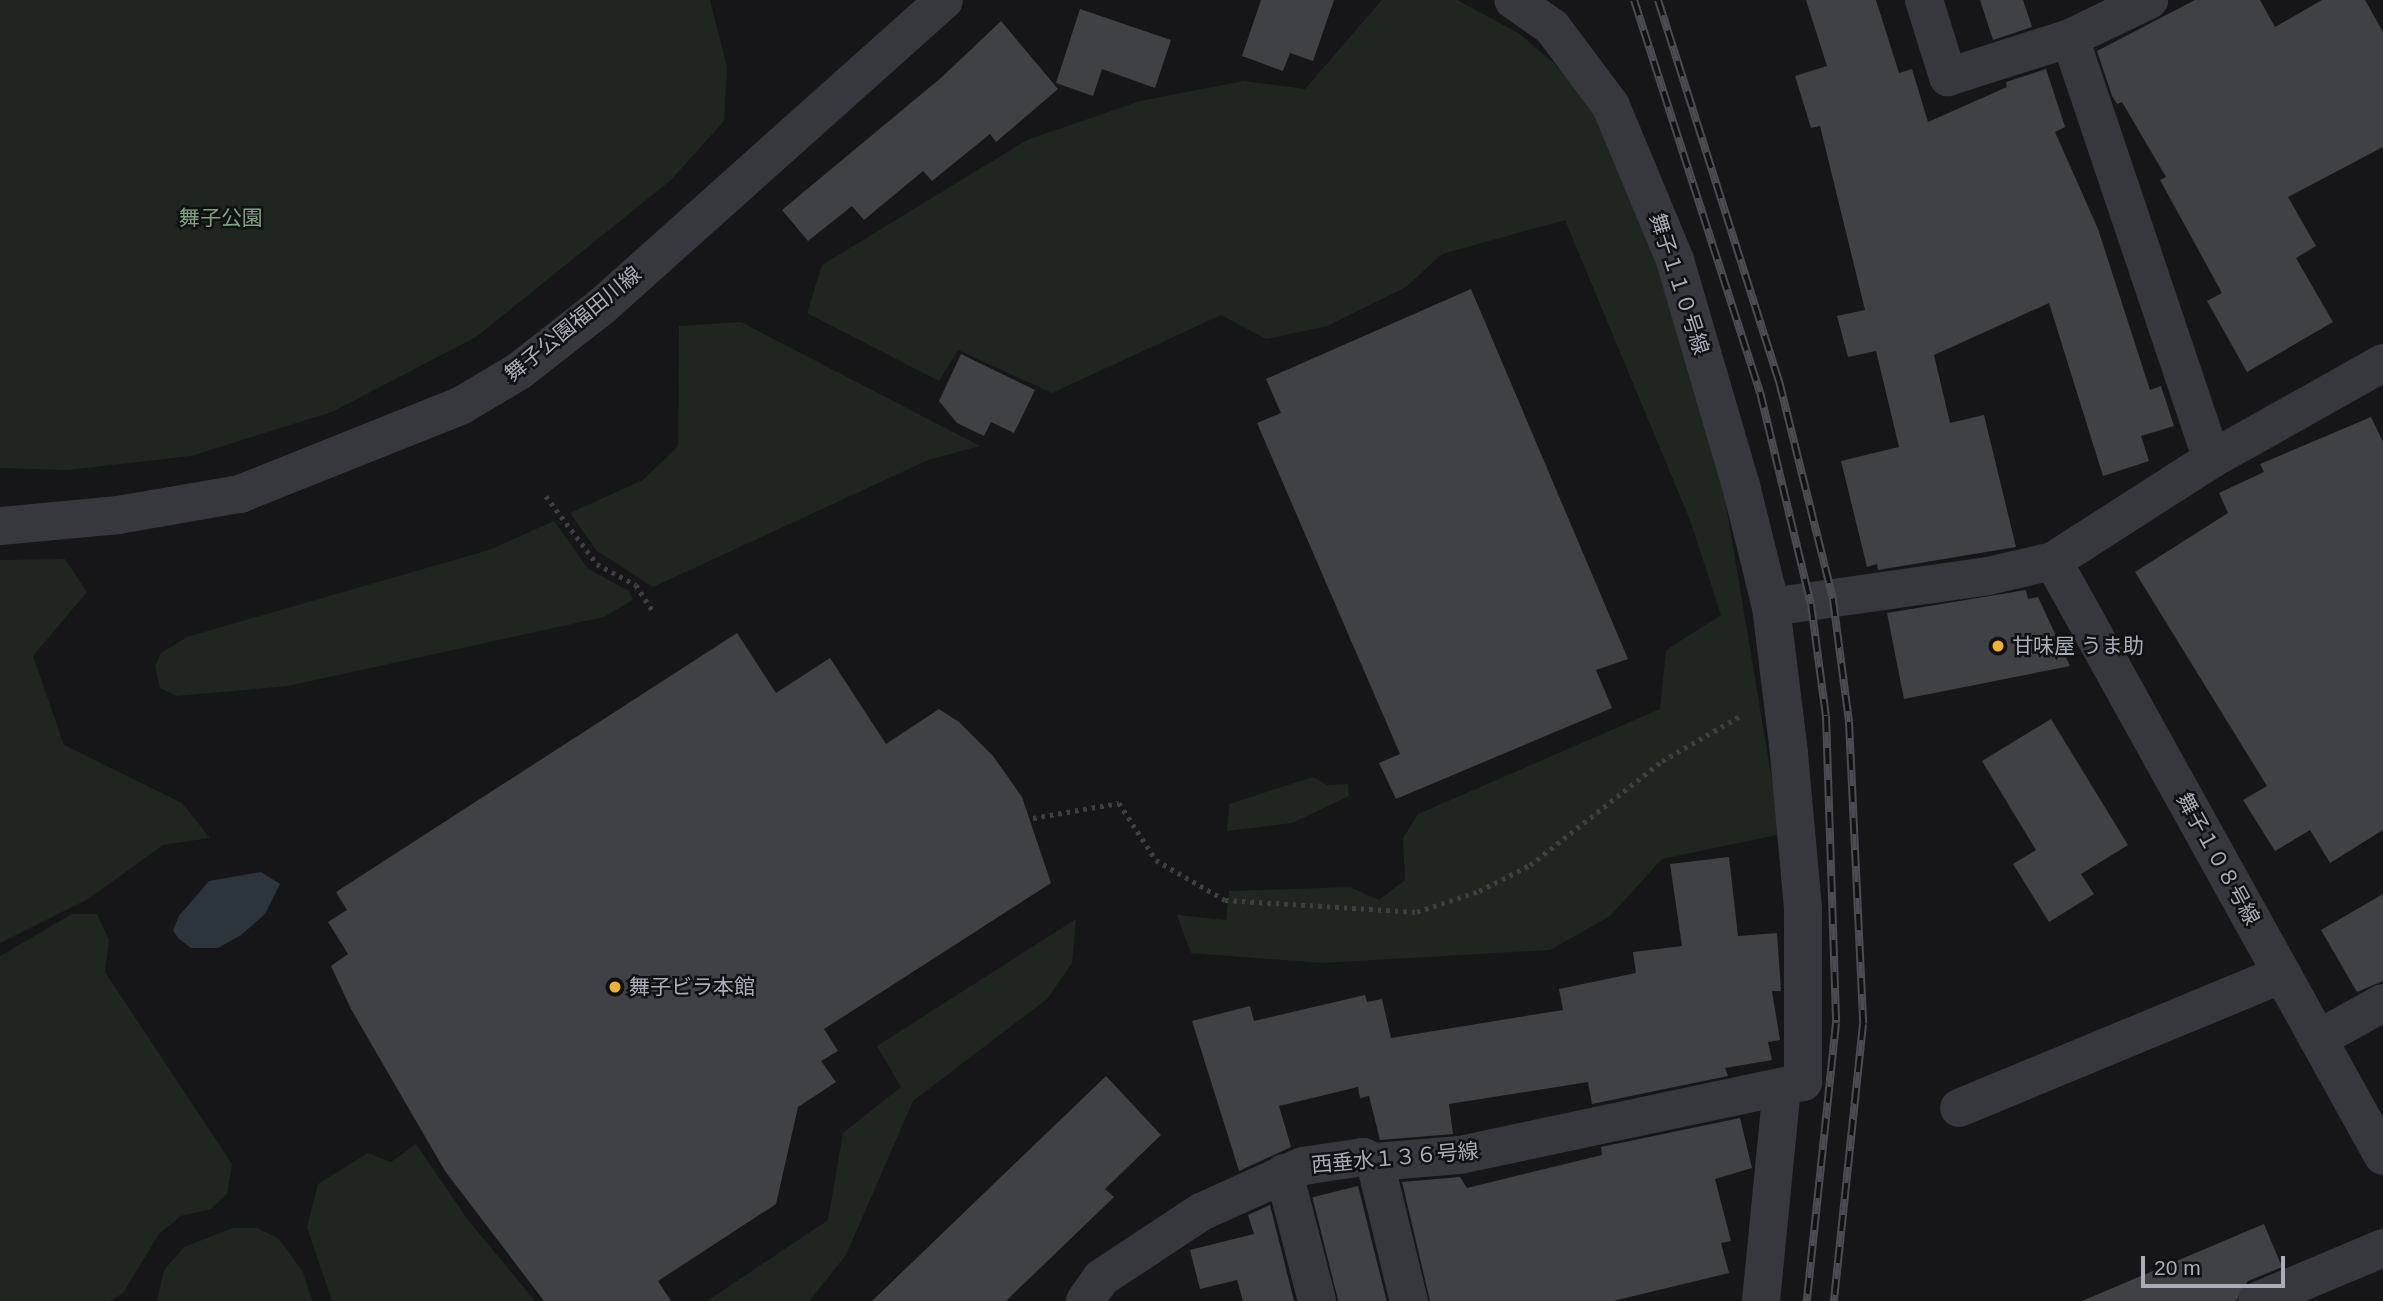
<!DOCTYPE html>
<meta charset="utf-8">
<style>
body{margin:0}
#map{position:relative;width:2383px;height:1301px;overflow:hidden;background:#161618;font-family:Helvetica,"Noto Sans JP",sans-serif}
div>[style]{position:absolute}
.green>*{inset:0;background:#1e261f}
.water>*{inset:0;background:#2c353c}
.building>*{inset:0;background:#404145;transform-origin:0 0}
.path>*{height:4.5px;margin-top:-2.25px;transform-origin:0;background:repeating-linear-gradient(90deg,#3d3f44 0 3.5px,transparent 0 8.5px)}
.minor>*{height:38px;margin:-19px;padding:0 19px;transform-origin:19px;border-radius:19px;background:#37383d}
.rail>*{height:8px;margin-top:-4px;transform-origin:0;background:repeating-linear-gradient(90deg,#111113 0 16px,#4a4c52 0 32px);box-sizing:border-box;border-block:2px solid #4a4c52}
.dots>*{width:19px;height:19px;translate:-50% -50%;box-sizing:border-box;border:4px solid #111113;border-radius:50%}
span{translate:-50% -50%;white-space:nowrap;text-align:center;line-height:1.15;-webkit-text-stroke:5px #111113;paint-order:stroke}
.park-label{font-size:21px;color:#7fa381}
.street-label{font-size:21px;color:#a8adb8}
.poi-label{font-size:21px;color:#a8adb8}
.left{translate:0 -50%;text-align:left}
.scale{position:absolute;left:2141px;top:1256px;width:144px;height:32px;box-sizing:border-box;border:4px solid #a8adb8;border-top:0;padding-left:9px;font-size:21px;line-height:24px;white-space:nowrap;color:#a8adb8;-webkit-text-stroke:5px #111113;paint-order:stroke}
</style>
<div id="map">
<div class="green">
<div style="clip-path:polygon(0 0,710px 0,727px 67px,724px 121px,671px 180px,476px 337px,332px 412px,191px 456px,68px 470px,0 468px)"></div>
<div style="clip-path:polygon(1382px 0,1457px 0,1520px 34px,1587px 92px,1654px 247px,1720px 469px,1781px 834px,1662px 859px,1610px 916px,1550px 950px,1322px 963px,1191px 953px,1177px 915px,1226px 920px,1229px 891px,1350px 887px,1379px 900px,1405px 880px,1403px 838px,1418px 814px,1660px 709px,1666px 650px,1721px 615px,1690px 520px,1565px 220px,1442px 254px,1406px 287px,1327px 326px,1266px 339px,1221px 315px,1052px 393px,958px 350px,939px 381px,807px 313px,822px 265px,1027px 140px,1140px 101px,1244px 81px,1305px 89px)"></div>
<div style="clip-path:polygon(741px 322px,980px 446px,928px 460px,653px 587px,597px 551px,570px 513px,643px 480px,678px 446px,679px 326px)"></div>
<div style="clip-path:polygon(554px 521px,588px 569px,629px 591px,633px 600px,604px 617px,288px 686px,177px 696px,160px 688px,155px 666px,161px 653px,187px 637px,489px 550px)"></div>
<div style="clip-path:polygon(65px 559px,87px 592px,33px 656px,64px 745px,182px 803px,210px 838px,163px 845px,88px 899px,0 943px,0 560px)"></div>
<div style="clip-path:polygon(1313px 777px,1327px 785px,1348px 784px,1349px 796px,1292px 823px,1227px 831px,1229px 804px)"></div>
<div style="clip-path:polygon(72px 914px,97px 914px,109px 940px,105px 972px,232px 1164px,227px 1194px,211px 1209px,181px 1216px,159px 1234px,123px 1293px,110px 1301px,0 1301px,0 956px)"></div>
<div style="clip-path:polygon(1076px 919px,1072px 963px,1047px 999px,913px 1101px,846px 1255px,809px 1301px,707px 1301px,828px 1220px,843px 1133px,901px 1087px,877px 1046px)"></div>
<div style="clip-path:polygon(416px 1144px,468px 1220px,535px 1301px,332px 1301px,307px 1227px,318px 1184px,368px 1153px,391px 1162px)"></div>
<div style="clip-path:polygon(233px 1228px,257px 1228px,279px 1239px,303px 1272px,312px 1301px,157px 1301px,164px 1270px,184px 1247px)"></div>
</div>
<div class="water">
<div style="clip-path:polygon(261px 872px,280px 884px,265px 914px,241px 935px,218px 948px,191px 948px,178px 938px,173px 930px,179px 916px,209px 881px)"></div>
</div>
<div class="building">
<div style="clip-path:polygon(1261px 0,1334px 0,1313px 61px,1290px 53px,1283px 71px,1242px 56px)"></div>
<div style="clip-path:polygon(1806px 0,1876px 0,1899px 73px,1912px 69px,1928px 122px,2007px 87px,2006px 82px,2046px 69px,2065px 127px,2055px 132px,2098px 229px,2150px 390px,2161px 386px,2174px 426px,2141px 436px,2149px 461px,2103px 476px,2049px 303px,1934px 355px,1950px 423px,1984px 415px,2016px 547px,1878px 570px,1877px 564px,1867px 567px,1841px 461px,1899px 447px,1876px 351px,1848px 357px,1837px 316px,1865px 310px,1820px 126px,1811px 128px,1795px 76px,1827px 66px)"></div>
<div style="clip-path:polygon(1980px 0,2023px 0,2032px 27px,1993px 40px)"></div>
<div style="clip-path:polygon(2195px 0,2260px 0,2275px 27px,2322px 0,2365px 0,2383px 32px,2383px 147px,2288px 197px,2316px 246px,2296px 258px,2333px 322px,2247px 372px,2207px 301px,2222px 293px,2160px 180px,2166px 177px,2122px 102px,2117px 104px,2112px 96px,2097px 51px)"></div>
<div style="clip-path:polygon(1080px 9px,1171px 40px,1155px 88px,1102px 69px,1093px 96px,1056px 83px)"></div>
<div style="clip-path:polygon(1001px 21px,1058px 89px,996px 142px,990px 134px,932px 181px,923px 171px,864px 220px,852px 206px,808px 241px,782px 210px,942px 77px)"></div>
<div style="clip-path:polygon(1471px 289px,1628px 659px,1596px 670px,1612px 708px,1396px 799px,1379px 763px,1400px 754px,1257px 423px,1281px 413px,1266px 379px)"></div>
<div style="clip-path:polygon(961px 354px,1035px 390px,1014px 433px,991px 422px,984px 436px,957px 423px,939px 401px)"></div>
<div style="clip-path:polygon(2371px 417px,2383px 442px,2383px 830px,2330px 863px,2310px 830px,2275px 851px,2243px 800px,2267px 786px,2135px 572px,2228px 513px,2219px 493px,2264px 472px,2260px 464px)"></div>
<div style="clip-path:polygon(2026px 590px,2028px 599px,2038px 597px,2070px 666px,1904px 699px,1887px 613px)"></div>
<div style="clip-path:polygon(737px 633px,776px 693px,830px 658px,886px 744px,939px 709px,959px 722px,993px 756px,1022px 797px,1051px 883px,824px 1029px,838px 1051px,821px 1061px,836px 1082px,798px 1107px,776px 1204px,658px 1281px,671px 1301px,544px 1301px,445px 1171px,351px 1009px,331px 966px,348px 954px,328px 922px,347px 910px,336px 892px)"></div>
<div style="clip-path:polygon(2051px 719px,2128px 845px,2081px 874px,2094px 894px,2049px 922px,2013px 864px,2036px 850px,1982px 761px)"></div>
<div style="clip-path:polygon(1729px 857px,1738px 936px,1777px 933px,1781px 991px,1772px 991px,1780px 1040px,1768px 1042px,1772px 1060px,1725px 1068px,1728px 1076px,1592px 1104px,1588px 1082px,1449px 1104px,1453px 1134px,1380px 1140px,1369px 1096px,1360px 1098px,1358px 1087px,1279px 1106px,1291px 1147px,1239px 1171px,1192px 1021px,1250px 1006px,1254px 1021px,1365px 995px,1367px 1002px,1382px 999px,1391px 1038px,1563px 1010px,1559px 989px,1636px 973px,1633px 952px,1682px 946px,1670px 864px)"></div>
<div style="clip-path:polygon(2383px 894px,2383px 981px,2357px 992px,2321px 930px)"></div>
<div style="clip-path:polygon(1106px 1076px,1161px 1135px,1105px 1189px,1114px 1197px,1006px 1301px,872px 1301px)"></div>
<div style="clip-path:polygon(1740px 1118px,1752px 1168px,1715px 1179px,1731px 1241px,1721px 1243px,1729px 1273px,1613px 1301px,1430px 1301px,1402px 1182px,1460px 1177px,1467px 1188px,1602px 1155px,1601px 1147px)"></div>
<div style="left:1358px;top:1186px;width:118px;height:47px;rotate:76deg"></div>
<div style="clip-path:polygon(1270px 1205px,1294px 1301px,1243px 1301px,1237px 1280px,1200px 1289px,1190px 1250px,1254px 1234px,1248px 1215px)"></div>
<div style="clip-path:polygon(2264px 1224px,2282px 1267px,2248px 1281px,2236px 1301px,2082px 1301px)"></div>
</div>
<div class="path">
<div style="left:546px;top:496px;width:85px;rotate:53.1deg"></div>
<div style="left:597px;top:564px;width:44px;rotate:28.3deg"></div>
<div style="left:636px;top:585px;width:33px;rotate:57deg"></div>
<div style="left:1033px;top:818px;width:87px;rotate:-9.9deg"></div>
<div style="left:1119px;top:803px;width:68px;rotate:57deg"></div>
<div style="left:1156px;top:860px;width:80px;rotate:30.1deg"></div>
<div style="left:1225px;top:900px;width:192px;rotate:3.6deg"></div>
<div style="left:1417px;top:912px;width:65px;rotate:-18.7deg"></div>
<div style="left:1479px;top:891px;width:57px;rotate:-27deg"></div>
<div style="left:1530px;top:865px;width:168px;rotate:-38.2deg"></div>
<div style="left:1662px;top:761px;width:90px;rotate:-30deg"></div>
</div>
<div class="minor">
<div style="left:1924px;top:0;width:81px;rotate:72.7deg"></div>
<div style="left:1948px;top:77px;width:128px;rotate:-17.7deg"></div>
<div style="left:2070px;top:38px;width:88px;rotate:-25.7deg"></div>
<div style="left:2070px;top:38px;width:444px;rotate:71.4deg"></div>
<div style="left:0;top:526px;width:119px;rotate:-5.3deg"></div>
<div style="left:118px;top:515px;width:124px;rotate:-9.8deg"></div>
<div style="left:240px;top:494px;width:239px;rotate:-21.8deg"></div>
<div style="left:462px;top:405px;width:66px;rotate:-30.8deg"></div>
<div style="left:519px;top:371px;width:104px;rotate:-38deg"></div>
<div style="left:601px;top:307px;width:460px;rotate:-41.8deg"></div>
<div style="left:2053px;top:561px;width:680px;rotate:60.99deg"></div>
<div style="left:1771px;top:607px;width:219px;rotate:-8.1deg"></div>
<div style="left:1988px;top:576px;width:67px;rotate:-13deg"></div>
<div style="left:2053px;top:561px;width:189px;rotate:-32.7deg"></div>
<div style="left:2212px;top:459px;width:196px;rotate:-29.3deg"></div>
<div style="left:2318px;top:1039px;width:74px;rotate:-29deg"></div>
<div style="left:1959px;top:1108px;width:350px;rotate:-22.5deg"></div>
<div style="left:1375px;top:1162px;width:143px;rotate:76.3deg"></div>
<div style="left:1284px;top:1173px;width:132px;rotate:75.5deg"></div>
<div style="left:1085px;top:1301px;width:28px;rotate:-55deg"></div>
<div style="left:1101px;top:1278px;width:120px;rotate:-33.4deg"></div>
<div style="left:1201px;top:1212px;width:112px;rotate:-24.3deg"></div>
<div style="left:1303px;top:1166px;width:61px;rotate:-8.5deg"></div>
<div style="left:1363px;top:1157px;width:13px;rotate:23deg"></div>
<div style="left:1375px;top:1162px;width:85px;rotate:-4.7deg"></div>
<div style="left:1460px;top:1155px;width:351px;rotate:-12deg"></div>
<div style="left:1803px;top:1082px;width:174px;rotate:-90deg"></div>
<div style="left:1803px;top:908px;width:156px;rotate:-95.2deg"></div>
<div style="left:1789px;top:753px;width:147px;rotate:-97deg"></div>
<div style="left:1771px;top:607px;width:125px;rotate:-103.9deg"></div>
<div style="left:1741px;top:486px;width:235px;rotate:-106.3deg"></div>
<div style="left:1675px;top:260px;width:167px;rotate:-112.6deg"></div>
<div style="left:1611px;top:106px;width:99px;rotate:-126.8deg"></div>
<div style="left:1552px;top:27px;width:47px;rotate:-145.3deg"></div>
<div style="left:1761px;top:1301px;width:215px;rotate:-84.4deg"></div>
<div style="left:2257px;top:1301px;width:137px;rotate:-22.8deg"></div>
</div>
<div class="rail">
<div style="left:1634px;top:0;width:412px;rotate:72.2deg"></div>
<div style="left:1760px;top:392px;width:218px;rotate:76.5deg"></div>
<div style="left:1811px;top:604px;width:113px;rotate:82.4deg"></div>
<div style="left:1826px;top:716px;width:307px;rotate:88.1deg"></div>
<div style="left:1836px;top:1023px;width:280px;rotate:96deg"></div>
<div style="left:1658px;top:0;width:400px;rotate:72.4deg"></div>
<div style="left:1779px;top:381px;width:226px;rotate:76.1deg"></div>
<div style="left:1833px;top:600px;width:123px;rotate:82.5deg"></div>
<div style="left:1849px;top:722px;width:302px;rotate:87.3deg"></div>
<div style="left:1863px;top:1024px;width:279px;rotate:96deg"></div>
</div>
<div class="dots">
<div style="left:1998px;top:646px;background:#f2b134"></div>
<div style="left:615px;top:987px;background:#f2b134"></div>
</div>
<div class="park-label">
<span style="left:221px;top:218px">舞子公園</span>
</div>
<div class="street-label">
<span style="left:1679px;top:284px;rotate:72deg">舞子１１０号線</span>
<span style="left:573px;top:324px;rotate:-39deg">舞子公園福田川線</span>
<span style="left:2218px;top:859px;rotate:61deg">舞子１０８号線</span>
<span style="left:1395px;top:1158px;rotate:-5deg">西垂水１３６号線</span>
</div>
<div class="poi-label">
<span class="left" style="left:2012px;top:646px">甘味屋 うま助</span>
<span class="left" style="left:629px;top:987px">舞子ビラ本館</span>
</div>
<div class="scale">20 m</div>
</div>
